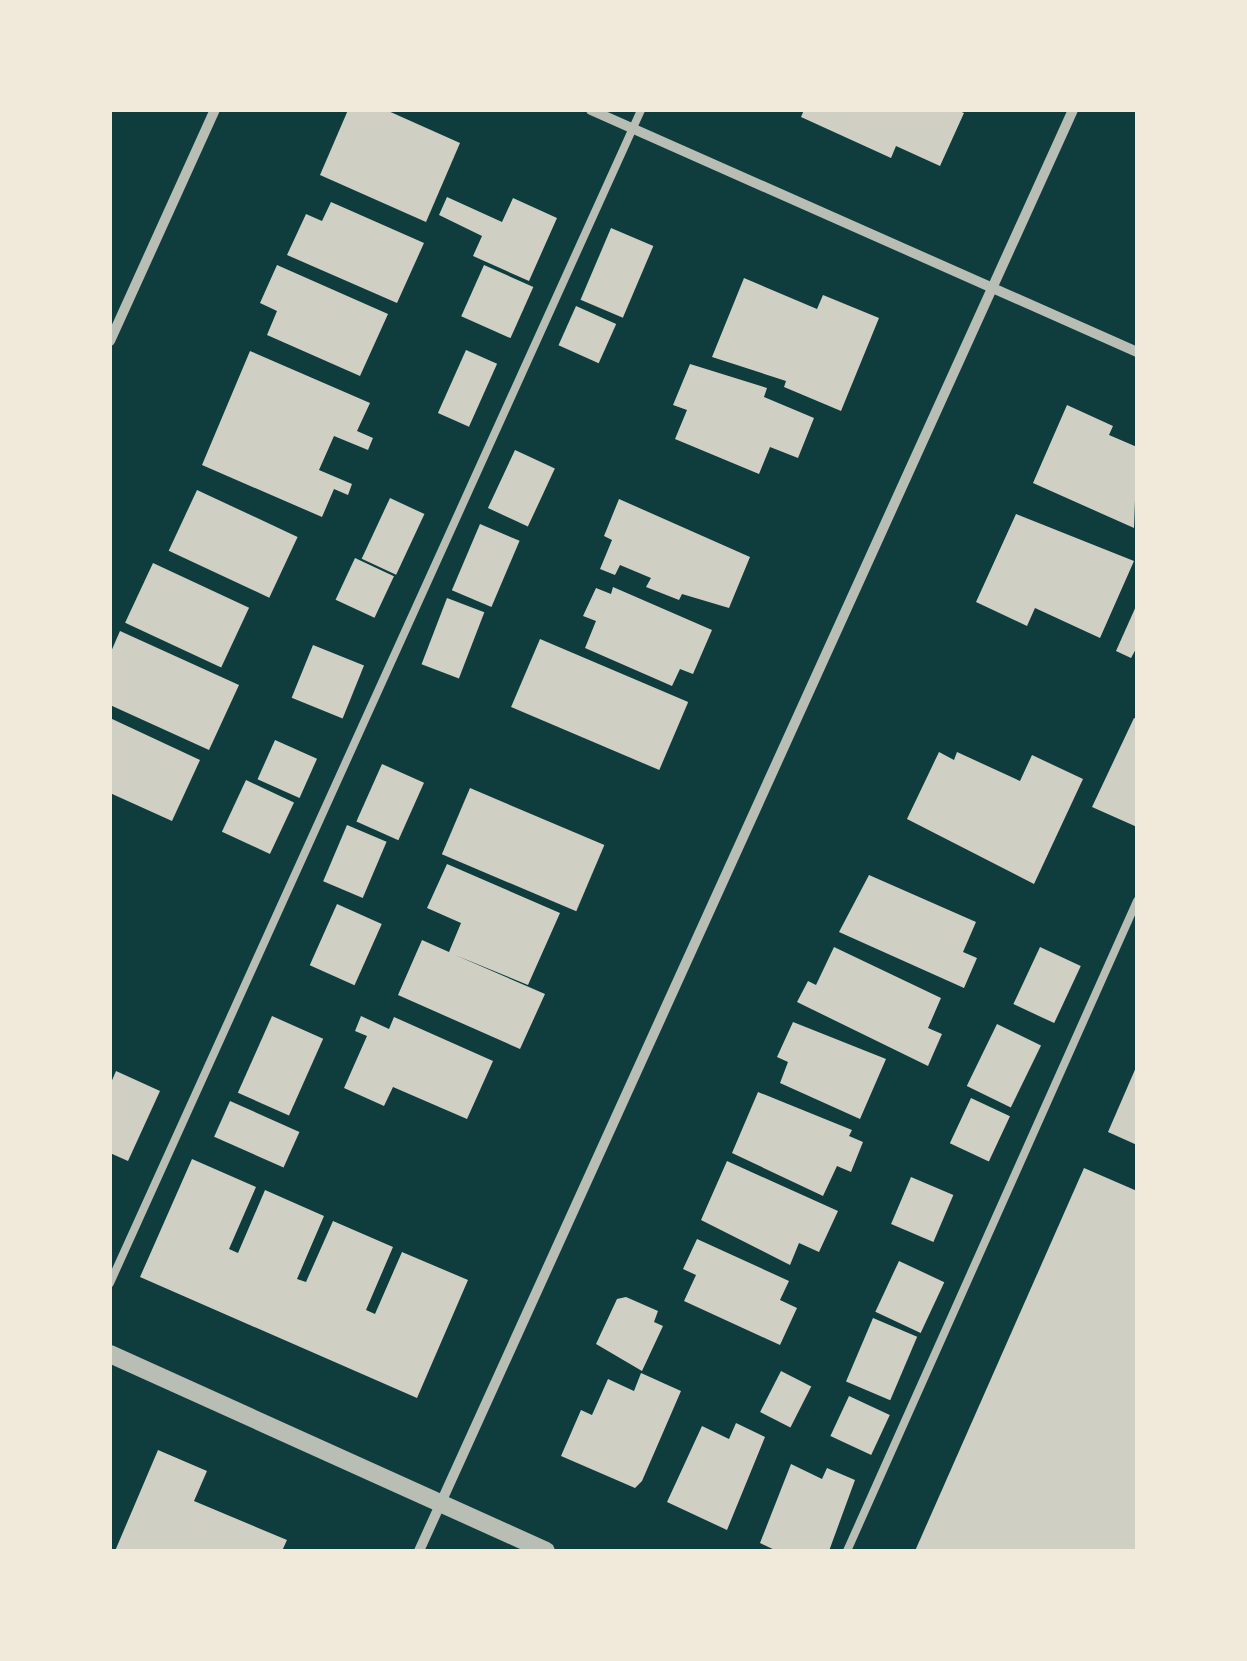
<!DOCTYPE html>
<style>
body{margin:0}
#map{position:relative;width:1247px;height:1661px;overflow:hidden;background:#0f3d3e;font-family:Raleway,sans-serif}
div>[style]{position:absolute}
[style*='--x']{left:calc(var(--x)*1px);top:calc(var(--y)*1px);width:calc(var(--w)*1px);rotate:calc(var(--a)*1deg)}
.building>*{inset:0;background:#cfcfc3;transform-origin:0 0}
.service>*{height:8px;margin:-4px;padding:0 4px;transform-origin:4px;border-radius:4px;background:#b8beb3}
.minor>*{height:10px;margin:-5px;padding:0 5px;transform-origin:5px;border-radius:5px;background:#b8beb3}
.tertiary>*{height:18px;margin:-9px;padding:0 9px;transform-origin:9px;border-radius:9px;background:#b8beb3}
span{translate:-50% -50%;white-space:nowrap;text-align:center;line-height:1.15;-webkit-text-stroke:10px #f1e9da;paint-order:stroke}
.frame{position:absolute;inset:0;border:112px solid #f1e9da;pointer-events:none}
</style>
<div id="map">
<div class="building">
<div style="clip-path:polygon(348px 110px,386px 110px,460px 143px,426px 222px,320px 175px)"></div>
<div style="clip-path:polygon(804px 110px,957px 110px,964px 113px,940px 166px,896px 146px,891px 158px,801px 117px)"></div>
<div style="clip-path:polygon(447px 197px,502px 222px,513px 198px,557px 218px,529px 281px,473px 256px,482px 236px,439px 215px)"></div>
<div style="clip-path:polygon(331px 202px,424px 243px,397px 303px,287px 255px,306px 214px,322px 221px)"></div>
<div style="left:611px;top:228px;width:46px;height:78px;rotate:23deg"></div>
<div style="clip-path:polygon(277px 265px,388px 314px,360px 376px,267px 335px,277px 311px,260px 303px)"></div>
<div style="left:484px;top:265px;width:54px;height:56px;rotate:24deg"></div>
<div style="clip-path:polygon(744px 278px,817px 309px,823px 295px,879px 318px,841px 411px,784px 387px,786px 381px,712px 357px)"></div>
<div style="left:576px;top:306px;width:44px;height:43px;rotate:24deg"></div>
<div style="left:466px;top:350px;width:34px;height:69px;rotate:24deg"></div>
<div style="clip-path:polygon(250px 351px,370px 403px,357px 431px,373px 438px,368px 450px,334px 436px,319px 470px,352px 484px,348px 495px,334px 489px,322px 517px,202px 465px)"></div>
<div style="clip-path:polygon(690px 364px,767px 388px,764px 397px,814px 418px,798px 458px,770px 447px,759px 474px,675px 439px,687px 410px,673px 405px)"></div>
<div style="clip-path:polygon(1067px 405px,1113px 426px,1109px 435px,1137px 447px,1134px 528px,1033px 483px)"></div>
<div style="left:515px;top:450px;width:44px;height:64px;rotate:25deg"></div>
<div style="left:197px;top:490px;width:111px;height:67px;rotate:25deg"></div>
<div style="left:390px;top:498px;width:38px;height:67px;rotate:25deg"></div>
<div style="clip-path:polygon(619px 499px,750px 557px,729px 608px,682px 594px,679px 600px,646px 587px,651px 578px,620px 565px,615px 575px,600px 569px,612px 540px,604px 536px)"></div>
<div style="clip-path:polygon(1016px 514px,1134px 561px,1100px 638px,1035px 608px,1027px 626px,976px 602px)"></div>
<div style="left:480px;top:524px;width:43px;height:72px;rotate:23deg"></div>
<div style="left:355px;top:558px;width:43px;height:46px;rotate:25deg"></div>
<div style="left:153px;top:563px;width:106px;height:66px;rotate:25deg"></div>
<div style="clip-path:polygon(613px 587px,712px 630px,693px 674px,680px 669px,672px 686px,585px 648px,596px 621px,583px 616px,596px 588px,611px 594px)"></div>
<div style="left:447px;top:598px;width:40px;height:71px;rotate:21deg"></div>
<div style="clip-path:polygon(1137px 604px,1137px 647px,1131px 658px,1116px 651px)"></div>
<div style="clip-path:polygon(120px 631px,239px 685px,209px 750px,110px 705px,110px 654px)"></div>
<div style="left:540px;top:639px;width:161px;height:74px;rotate:23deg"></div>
<div style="left:313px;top:645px;width:55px;height:57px;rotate:22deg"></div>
<div style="clip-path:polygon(110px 718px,200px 760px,172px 821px,110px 793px)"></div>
<div style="clip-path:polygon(1134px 718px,1137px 719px,1137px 827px,1092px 807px)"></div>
<div style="left:275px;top:740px;width:46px;height:43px;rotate:24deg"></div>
<div style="clip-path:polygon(939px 752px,954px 760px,957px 752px,1020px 781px,1032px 755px,1083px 779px,1034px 884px,907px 819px)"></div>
<div style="left:382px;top:764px;width:46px;height:63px;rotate:24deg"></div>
<div style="left:246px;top:780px;width:53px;height:57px;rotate:25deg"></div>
<div style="left:470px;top:788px;width:146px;height:72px;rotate:23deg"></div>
<div style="left:347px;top:825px;width:43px;height:61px;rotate:23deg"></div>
<div style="clip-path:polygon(447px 864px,560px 913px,528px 985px,455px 955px,545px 994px,520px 1049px,398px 995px,422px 940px,449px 952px,461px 923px,427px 908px)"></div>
<div style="clip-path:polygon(869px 875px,976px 922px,963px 952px,977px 958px,964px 988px,839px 932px)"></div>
<div style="left:337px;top:904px;width:49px;height:67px;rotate:24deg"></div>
<div style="clip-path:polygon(834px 947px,941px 998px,928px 1028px,942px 1034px,928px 1066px,797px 1002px,808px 981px,816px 985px)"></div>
<div style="left:1040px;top:947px;width:45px;height:63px;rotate:25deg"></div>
<div style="left:272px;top:1016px;width:56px;height:84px;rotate:24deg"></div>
<div style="clip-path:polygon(361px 1016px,389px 1029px,394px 1017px,493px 1061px,467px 1119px,393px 1087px,384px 1106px,344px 1088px,367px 1036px,355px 1031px)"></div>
<div style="clip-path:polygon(793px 1022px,886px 1059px,860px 1119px,780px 1083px,788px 1062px,777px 1057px)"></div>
<div style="left:997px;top:1024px;width:49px;height:69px;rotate:26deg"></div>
<div style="clip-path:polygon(1137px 1065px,1137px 1145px,1108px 1132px)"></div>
<div style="clip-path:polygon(116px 1071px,160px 1091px,128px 1161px,110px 1153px,110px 1085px)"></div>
<div style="clip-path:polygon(758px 1092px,852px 1130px,849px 1136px,863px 1142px,851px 1172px,837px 1166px,823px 1196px,732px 1153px)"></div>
<div style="left:971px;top:1098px;width:43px;height:50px;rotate:25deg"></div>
<div style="left:230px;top:1101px;width:76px;height:39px;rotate:24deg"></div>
<div style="clip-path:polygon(192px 1159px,256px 1187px,229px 1249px,238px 1253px,265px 1190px,324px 1216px,297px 1279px,306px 1282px,333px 1221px,393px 1247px,366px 1310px,375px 1314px,402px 1252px,468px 1280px,417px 1398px,140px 1277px)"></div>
<div style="clip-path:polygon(727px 1161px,838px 1211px,819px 1252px,799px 1243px,790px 1265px,701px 1220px)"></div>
<div style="clip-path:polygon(1084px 1168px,1137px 1191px,1137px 1551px,915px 1551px)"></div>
<div style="left:911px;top:1177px;width:46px;height:51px;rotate:23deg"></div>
<div style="clip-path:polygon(697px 1239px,789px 1281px,780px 1300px,797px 1308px,780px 1345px,684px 1301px,696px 1275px,683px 1269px)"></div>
<div style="left:899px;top:1261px;width:50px;height:56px;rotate:25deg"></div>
<div style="clip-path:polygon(626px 1297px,658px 1311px,654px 1322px,663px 1326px,642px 1371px,596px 1344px,617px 1299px)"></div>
<div style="left:873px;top:1318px;width:48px;height:69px;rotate:23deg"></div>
<div style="left:781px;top:1371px;width:34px;height:46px;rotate:27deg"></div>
<div style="clip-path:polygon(641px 1373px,681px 1391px,642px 1481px,635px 1488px,561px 1456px,581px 1410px,592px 1415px,608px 1379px,634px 1391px)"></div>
<div style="left:849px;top:1396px;width:45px;height:44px;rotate:25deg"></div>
<div style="clip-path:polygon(736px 1423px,765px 1437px,727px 1530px,667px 1502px,702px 1426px,729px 1439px)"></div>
<div style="clip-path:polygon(158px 1450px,207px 1471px,194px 1501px,287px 1540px,282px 1551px,115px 1551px)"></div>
<div style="clip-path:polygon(791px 1464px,822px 1479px,827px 1468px,855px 1480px,829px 1551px,777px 1551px,760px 1543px)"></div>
</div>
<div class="service">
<div style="--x:110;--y:1283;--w:1288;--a:-65.64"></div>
<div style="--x:847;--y:1551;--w:712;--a:-65.96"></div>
</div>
<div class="minor">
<div style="--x:591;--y:110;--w:597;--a:23.9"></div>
<div style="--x:110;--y:341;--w:254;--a:-65.6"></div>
<div style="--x:419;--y:1551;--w:1582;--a:-65.59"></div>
</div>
<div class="tertiary">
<div style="--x:110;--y:1354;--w:478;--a:24.3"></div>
</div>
<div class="frame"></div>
</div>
